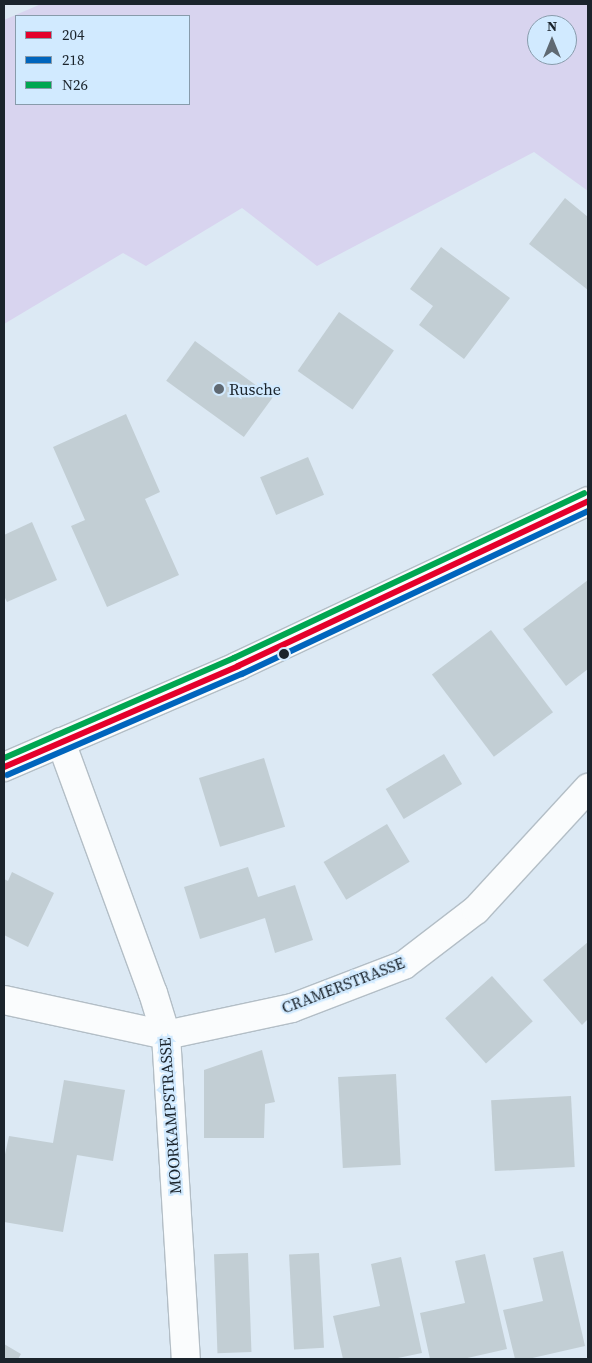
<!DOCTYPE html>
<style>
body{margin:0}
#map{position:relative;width:592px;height:1363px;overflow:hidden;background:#dce9f4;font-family:"Source Serif 4",serif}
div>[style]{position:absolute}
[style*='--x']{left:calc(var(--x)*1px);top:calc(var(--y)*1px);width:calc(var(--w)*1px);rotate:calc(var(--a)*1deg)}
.green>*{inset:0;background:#d8d4ef}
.building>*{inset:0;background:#c2ced4;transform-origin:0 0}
.roads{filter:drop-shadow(1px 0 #b3bec6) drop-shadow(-1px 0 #b3bec6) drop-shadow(0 1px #b3bec6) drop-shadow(0 -1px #b3bec6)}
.minor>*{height:28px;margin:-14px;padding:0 14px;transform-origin:14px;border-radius:14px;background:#fafcfd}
.secondary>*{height:28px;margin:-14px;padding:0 14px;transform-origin:14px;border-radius:14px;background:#fafcfd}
.bus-1>*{height:6px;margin:-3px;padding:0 3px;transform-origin:3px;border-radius:3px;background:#e4002b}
.bus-2>*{height:6px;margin:-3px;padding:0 3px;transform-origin:3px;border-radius:3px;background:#0065bd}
.bus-3>*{height:6px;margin:-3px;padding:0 3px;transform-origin:3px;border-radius:3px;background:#00a651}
.dots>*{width:14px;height:14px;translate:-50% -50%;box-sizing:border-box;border:2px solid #d1eaff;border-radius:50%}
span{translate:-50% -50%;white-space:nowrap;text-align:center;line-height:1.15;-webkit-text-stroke:4.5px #d1eaff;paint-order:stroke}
.poi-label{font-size:16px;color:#1b242c}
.left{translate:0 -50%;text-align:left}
.street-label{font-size:16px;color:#1b242c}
.frame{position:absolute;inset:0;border:5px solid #1b242c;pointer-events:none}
.legend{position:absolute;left:15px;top:15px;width:175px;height:90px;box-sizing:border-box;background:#d1eaff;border:1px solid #889bab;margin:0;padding:6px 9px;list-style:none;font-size:15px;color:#1b242c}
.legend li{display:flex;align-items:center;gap:10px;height:25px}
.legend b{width:25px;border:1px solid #889bab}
.north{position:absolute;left:527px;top:15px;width:50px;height:50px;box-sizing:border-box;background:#d1eaff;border:1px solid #889bab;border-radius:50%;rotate:0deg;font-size:14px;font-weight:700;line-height:20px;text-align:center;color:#1b242c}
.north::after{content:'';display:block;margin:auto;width:18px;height:22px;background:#5f6972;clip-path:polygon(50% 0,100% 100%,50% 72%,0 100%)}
</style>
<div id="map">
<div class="green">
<div style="clip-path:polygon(evenodd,41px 4px,588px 4px,588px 191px,534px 152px,317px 266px,242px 208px,146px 266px,123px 253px,4px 324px,4px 20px,41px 4px,16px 16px,189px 16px,189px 104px,16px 104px,16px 16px,41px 4px,537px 25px,567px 25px,567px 55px,537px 55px,537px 25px)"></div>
</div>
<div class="building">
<div style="clip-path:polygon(565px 198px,588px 217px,588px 290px,529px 244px)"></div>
<div style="clip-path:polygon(441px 247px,510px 298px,464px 359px,419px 325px,433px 306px,410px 289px)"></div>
<div style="left:339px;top:312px;width:67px;height:72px;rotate:35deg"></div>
<div style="left:195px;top:341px;width:96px;height:49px;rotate:36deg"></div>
<div style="clip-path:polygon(126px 414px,160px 492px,145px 499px,179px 575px,107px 607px,71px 526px,85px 520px,53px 447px)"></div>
<div style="left:308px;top:457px;width:41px;height:52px;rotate:67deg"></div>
<div style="clip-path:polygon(32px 522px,57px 580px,7px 602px,4px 596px,4px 535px)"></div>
<div style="clip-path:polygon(588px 580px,588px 669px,566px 686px,523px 629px)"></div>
<div style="left:491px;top:630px;width:103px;height:74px;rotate:53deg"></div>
<div style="left:444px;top:754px;width:35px;height:68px;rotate:59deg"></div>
<div style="left:264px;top:758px;width:72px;height:68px;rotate:73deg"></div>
<div style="left:387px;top:824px;width:44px;height:74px;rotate:59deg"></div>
<div style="clip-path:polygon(248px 867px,258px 897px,295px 885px,313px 940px,275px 953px,265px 918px,200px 939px,184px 887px)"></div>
<div style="clip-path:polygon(12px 872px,54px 893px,28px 947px,4px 935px,4px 879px,8px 881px)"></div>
<div style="clip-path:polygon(588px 942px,588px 1019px,582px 1025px,543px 980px)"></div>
<div style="left:492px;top:976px;width:61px;height:63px;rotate:48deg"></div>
<div style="clip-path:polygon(262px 1050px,275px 1102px,265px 1104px,264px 1138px,204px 1138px,204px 1070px)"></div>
<div style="left:396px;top:1074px;width:91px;height:58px;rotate:87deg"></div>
<div style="clip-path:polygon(64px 1080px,125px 1090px,113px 1161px,77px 1155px,63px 1232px,4px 1222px,4px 1159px,9px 1136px,53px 1143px)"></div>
<div style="left:571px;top:1096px;width:71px;height:80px;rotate:87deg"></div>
<div style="clip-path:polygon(563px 1251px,585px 1346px,528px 1359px,515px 1359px,503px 1310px,543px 1301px,533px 1258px)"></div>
<div style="left:248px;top:1253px;width:99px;height:34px;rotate:88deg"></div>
<div style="left:319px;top:1253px;width:95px;height:30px;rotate:87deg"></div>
<div style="clip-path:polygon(485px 1254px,507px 1349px,463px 1359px,430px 1359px,420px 1313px,465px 1303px,455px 1261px)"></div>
<div style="clip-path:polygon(401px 1257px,422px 1353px,393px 1359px,343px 1359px,333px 1316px,380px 1306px,371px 1264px)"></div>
<div style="clip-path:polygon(4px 1344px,21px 1354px,18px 1359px,4px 1359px)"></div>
</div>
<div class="roads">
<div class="minor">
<div style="--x:61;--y:742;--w:267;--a:69.9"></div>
<div style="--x:153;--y:993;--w:44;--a:72.8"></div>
<div style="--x:166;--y:1035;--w:325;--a:86.5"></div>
<div style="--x:4;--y:1000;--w:166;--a:12.2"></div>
<div style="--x:166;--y:1035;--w:129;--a:-12.1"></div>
<div style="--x:292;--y:1008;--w:120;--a:-21"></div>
<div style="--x:404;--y:965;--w:91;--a:-37.4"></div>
<div style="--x:476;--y:910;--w:166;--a:-47.4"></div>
</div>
<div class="secondary">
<div style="--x:4;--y:767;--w:255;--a:-23.3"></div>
<div style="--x:238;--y:666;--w:387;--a:-25.2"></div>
</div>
</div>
<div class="bus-1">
<div style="--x:4;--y:767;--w:255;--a:-23.3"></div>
<div style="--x:238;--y:666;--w:387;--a:-25.2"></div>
</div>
<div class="bus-2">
<div style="--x:7;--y:775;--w:256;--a:-23.3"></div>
<div style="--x:242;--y:674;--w:382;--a:-25.2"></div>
</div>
<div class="bus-3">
<div style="--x:4;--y:758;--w:251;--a:-23.5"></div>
<div style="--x:234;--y:658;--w:387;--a:-25.2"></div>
</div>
<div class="dots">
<div style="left:219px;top:389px;background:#5f6972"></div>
<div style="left:284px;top:654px;background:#1b242c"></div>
</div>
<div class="poi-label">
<span class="left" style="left:229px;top:389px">Rusche</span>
</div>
<div class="street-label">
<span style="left:343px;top:985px;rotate:-21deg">CRAMERSTRASSE</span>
<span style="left:170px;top:1116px;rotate:-94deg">MOORKAMPSTRASSE</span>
</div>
<div class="frame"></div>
<ul class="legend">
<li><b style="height:6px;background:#e4002b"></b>204</li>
<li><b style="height:6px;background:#0065bd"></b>218</li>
<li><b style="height:6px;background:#00a651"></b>N26</li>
</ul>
<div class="north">N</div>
</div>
